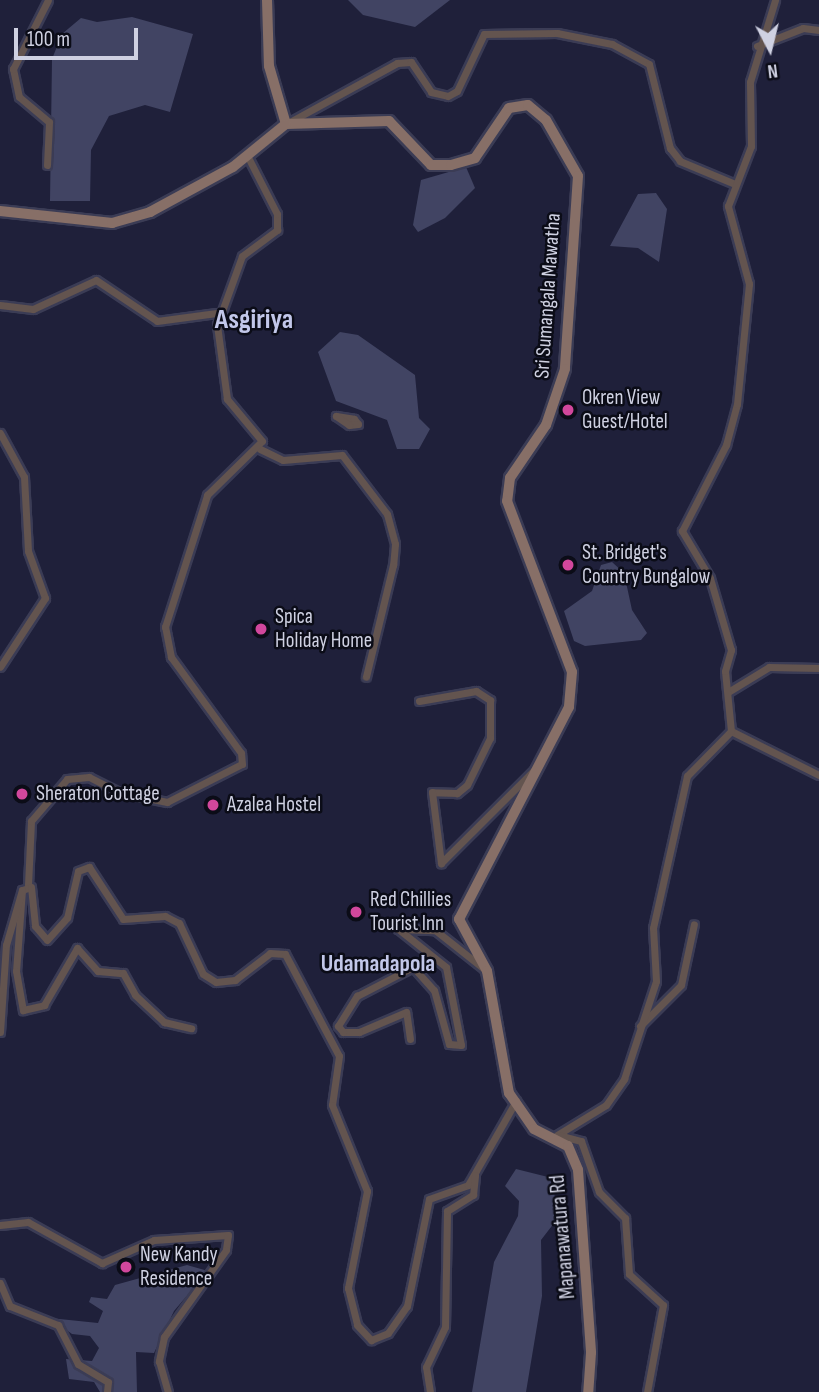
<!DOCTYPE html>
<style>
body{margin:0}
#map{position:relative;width:819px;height:1392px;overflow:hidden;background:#1f203a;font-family:"Sofia Sans Condensed",sans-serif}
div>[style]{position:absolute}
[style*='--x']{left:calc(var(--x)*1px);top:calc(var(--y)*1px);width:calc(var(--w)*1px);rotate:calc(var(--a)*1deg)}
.green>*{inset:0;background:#414463}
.roads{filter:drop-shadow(2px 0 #3b3c55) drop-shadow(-2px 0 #3b3c55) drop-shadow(0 2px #3b3c55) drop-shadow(0 -2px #3b3c55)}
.street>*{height:7px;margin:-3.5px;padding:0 3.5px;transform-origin:3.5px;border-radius:3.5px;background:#63544f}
.secondary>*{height:10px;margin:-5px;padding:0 5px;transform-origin:5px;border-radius:5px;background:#876f67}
.dots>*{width:19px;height:19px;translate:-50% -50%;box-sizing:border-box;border:4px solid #0b0c17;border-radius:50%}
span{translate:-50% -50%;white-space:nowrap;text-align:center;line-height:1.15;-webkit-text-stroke:5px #0b0c17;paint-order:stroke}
.street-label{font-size:21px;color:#cfd1e2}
.poi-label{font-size:21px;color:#cfd1e2}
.left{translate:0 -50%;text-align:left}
.quarter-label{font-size:24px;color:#c2c7e9;font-weight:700}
.district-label{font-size:28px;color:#c2c7e9;font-weight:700}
.north{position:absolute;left:735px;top:14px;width:70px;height:70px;-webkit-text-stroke:5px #0b0c17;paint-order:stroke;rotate:173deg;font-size:19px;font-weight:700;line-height:28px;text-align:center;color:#cfd1e2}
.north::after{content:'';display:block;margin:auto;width:24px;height:32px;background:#cfd1e2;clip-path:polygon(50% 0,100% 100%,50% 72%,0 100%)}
.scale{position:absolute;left:14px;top:28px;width:124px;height:32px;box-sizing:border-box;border:4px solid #cfd1e2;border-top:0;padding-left:9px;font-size:21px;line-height:24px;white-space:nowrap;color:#cfd1e2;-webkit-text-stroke:5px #0b0c17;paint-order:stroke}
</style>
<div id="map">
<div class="green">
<div style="clip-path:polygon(348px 0,450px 0,415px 27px,363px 15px)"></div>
<div style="clip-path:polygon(132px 17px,193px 34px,170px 112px,145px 105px,109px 116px,91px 150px,90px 201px,50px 201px,52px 59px,62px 34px,81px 18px,97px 22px)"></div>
<div style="clip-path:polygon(466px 167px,475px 188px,445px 218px,418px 232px,413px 225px,421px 180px)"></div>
<div style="clip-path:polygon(656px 193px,667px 209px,659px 262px,638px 248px,610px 246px,638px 194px)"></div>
<div style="clip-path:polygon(340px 332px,358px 335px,415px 375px,419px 418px,430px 429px,419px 449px,397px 449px,387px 420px,336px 401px,318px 352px)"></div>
<div style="clip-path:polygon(612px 562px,624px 573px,632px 610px,647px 633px,641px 640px,585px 646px,574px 641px,564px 611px,592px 591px,601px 565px)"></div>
<div style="clip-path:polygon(516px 1169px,552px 1178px,558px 1218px,541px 1240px,542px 1296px,526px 1392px,472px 1392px,494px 1262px,518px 1216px,519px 1201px,505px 1186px)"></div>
<div style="clip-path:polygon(187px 1265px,208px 1271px,174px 1311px,154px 1353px,136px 1352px,137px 1392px,100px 1392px,94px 1382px,69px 1379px,66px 1359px,92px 1361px,99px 1348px,90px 1336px,72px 1334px,50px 1318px,98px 1323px,103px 1311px,89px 1302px,91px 1297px,107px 1299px,115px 1285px)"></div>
</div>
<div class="roads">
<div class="street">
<div style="--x:757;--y:46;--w:49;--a:-21.4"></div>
<div style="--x:803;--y:28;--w:16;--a:7"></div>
<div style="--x:286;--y:124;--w:127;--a:-28.8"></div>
<div style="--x:397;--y:63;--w:14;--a:-4"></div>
<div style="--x:411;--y:62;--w:36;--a:56"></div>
<div style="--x:431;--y:92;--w:17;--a:13"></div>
<div style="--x:448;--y:96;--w:10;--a:-29"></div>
<div style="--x:457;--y:91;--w:63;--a:-64.7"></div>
<div style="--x:484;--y:34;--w:73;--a:-0.8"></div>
<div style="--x:557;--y:33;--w:56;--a:11.3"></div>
<div style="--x:612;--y:44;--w:42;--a:28.4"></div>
<div style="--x:649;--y:64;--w:87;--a:76"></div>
<div style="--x:670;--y:148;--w:16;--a:52"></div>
<div style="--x:680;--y:161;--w:60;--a:22.7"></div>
<div style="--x:47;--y:165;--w:43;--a:-87.3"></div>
<div style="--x:49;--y:122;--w:39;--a:-140"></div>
<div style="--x:19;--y:97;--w:29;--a:-102"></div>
<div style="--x:13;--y:69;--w:77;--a:-63.1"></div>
<div style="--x:0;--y:305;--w:33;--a:7"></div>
<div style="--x:33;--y:309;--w:69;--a:-24.7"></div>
<div style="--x:96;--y:280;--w:73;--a:33.9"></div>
<div style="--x:157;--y:321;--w:60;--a:-7.7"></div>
<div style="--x:336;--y:416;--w:18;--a:9"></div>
<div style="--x:354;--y:419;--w:6;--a:51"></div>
<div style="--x:358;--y:424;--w:9;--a:174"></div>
<div style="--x:349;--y:425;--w:16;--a:-145"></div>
<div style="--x:0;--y:433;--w:50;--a:61.4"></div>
<div style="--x:24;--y:477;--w:74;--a:86.9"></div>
<div style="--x:28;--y:551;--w:50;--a:70.1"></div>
<div style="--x:45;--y:598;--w:82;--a:123.1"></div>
<div style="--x:260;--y:449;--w:25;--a:26"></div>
<div style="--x:283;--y:460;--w:59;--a:-4.8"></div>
<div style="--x:342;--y:455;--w:74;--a:52.7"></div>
<div style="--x:387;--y:514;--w:31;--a:75"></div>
<div style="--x:395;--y:544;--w:21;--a:95"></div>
<div style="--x:393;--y:565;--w:115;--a:103.6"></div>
<div style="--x:728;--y:692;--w:48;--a:-31.4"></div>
<div style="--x:769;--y:667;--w:50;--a:1.1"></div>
<div style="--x:419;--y:701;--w:58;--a:-10"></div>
<div style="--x:476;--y:691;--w:17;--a:33"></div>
<div style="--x:490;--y:700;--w:38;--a:90"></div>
<div style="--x:490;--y:738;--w:52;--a:116.1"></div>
<div style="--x:467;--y:785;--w:13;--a:141"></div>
<div style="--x:457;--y:793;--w:25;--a:-178"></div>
<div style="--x:432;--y:792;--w:72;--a:82.8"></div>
<div style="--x:441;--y:863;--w:132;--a:-45"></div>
<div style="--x:731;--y:731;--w:98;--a:26.6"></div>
<div style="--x:28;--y:885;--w:64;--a:-87.3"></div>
<div style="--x:31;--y:821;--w:55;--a:-49.4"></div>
<div style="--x:67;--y:779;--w:22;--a:-5"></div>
<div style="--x:89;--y:777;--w:33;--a:27"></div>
<div style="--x:118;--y:792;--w:50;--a:11.5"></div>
<div style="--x:167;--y:802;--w:84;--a:-26.9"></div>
<div style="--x:242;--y:764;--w:11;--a:-95"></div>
<div style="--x:241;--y:753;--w:119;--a:-126.1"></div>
<div style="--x:171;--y:657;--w:31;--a:-101"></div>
<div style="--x:165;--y:627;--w:139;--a:-72.3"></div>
<div style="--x:207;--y:495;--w:77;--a:-44.5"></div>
<div style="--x:262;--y:441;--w:55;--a:-129.8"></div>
<div style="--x:227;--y:399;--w:75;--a:-97.7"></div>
<div style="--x:217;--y:325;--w:73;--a:-70.1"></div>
<div style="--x:242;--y:256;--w:44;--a:-36.6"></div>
<div style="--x:277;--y:230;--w:16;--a:-90"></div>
<div style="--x:277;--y:214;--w:64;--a:-117"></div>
<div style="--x:22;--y:890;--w:9;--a:-18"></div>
<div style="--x:31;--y:887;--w:39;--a:84"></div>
<div style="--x:35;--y:926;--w:18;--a:49"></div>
<div style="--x:47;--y:940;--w:30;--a:-48"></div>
<div style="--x:67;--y:918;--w:48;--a:-76.8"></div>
<div style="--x:78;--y:871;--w:12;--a:-20"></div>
<div style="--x:89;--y:867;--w:62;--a:56.8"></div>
<div style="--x:123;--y:919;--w:42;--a:-4.1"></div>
<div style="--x:165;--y:916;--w:16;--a:27"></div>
<div style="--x:179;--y:923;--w:56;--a:64.8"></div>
<div style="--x:203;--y:974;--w:15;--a:32"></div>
<div style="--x:216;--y:982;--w:19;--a:-6"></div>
<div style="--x:235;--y:980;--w:44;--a:-37.6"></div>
<div style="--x:270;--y:953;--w:15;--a:4"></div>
<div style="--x:285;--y:954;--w:115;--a:62.1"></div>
<div style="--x:339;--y:1056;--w:49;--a:98.1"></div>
<div style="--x:332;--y:1105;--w:93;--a:67.9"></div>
<div style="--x:367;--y:1191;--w:99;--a:101.1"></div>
<div style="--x:348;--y:1288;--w:38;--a:76"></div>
<div style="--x:357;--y:1325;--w:21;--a:47"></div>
<div style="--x:371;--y:1340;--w:18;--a:-22"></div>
<div style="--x:388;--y:1333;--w:33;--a:-55"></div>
<div style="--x:407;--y:1306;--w:109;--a:-78.4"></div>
<div style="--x:429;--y:1199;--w:41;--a:-19.7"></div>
<div style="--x:468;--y:1185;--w:97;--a:-60.3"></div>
<div style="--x:22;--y:890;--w:81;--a:94.2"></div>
<div style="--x:16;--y:971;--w:40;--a:80"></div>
<div style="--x:23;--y:1010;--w:22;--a:-13"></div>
<div style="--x:44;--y:1005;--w:66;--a:-59.9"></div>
<div style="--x:77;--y:948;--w:31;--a:48"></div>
<div style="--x:98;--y:971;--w:25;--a:5"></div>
<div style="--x:123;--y:973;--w:25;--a:61"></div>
<div style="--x:135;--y:995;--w:40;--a:43"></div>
<div style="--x:164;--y:1022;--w:28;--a:13"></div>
<div style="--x:640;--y:1026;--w:58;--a:-45"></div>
<div style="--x:681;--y:985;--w:62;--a:-78"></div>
<div style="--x:0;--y:1032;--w:87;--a:-86.1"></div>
<div style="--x:6;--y:945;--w:57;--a:-73.8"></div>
<div style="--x:410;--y:1039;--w:27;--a:-98"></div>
<div style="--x:406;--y:1012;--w:51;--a:156.9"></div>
<div style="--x:359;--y:1032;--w:16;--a:180"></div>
<div style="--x:343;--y:1032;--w:8;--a:-130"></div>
<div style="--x:338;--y:1026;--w:36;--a:-58"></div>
<div style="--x:357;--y:996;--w:63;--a:-27.4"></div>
<div style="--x:413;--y:967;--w:31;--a:48"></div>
<div style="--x:434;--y:990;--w:56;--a:74.5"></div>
<div style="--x:449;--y:1044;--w:12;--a:5"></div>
<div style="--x:461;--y:1045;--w:79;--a:-100.9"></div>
<div style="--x:446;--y:967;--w:61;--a:-141.6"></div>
<div style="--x:398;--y:929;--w:37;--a:2"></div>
<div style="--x:435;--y:930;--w:66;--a:38.3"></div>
<div style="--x:557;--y:1135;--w:57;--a:-31.5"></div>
<div style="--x:606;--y:1105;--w:32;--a:-55"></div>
<div style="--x:624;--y:1079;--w:103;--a:-71.9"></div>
<div style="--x:656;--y:981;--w:53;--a:-93.2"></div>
<div style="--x:653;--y:928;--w:156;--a:-77.4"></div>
<div style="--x:687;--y:776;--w:63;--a:-45.6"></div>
<div style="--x:731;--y:731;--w:60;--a:-95.7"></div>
<div style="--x:725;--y:671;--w:22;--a:-74"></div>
<div style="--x:731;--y:650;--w:75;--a:-106.3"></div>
<div style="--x:710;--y:578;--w:55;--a:-120.8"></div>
<div style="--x:682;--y:531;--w:97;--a:-62.9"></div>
<div style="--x:726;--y:445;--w:42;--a:-75"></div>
<div style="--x:737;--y:404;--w:121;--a:-84.3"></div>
<div style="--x:749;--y:284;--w:81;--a:-105.1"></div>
<div style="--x:728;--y:206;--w:64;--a:-69"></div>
<div style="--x:751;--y:146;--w:64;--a:-90.9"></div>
<div style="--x:750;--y:82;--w:86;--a:-73"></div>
<div style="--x:558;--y:1135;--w:24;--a:15"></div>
<div style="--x:581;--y:1141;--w:54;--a:70.6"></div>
<div style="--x:599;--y:1192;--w:37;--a:45"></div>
<div style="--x:625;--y:1218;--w:56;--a:85.9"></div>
<div style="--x:629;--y:1274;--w:46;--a:42.4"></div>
<div style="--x:663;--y:1305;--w:88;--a:100.4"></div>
<div style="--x:0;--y:1225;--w:28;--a:-6"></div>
<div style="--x:28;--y:1222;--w:85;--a:29"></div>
<div style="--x:102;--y:1263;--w:57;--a:-23.9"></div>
<div style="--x:154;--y:1240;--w:74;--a:-3.9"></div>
<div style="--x:228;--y:1235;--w:15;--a:98"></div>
<div style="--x:226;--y:1250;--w:107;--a:125.5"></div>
<div style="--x:164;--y:1337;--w:25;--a:102"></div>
<div style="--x:159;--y:1361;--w:32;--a:74"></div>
<div style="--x:0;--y:1283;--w:25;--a:67"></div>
<div style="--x:10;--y:1306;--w:52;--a:21.6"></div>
<div style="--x:58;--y:1325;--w:44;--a:62.9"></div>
<div style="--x:78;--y:1364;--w:35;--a:31"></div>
<div style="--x:108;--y:1382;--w:10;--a:96"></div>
<div style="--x:430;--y:1392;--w:25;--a:-99"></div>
<div style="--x:426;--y:1367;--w:44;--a:-64.6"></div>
<div style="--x:445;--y:1327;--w:116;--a:-89"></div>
<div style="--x:447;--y:1211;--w:31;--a:-32"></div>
<div style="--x:473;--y:1195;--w:20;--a:-84"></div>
</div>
<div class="secondary">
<div style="--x:267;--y:0;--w:66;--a:88.3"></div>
<div style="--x:269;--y:66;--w:60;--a:73.7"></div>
<div style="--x:286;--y:124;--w:103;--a:-1.7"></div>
<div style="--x:389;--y:121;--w:61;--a:46.3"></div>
<div style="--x:431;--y:165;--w:20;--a:0"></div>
<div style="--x:451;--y:165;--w:25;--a:-16"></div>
<div style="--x:475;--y:158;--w:60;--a:-55.8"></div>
<div style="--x:509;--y:108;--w:19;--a:-9"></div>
<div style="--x:528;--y:105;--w:23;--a:40"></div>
<div style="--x:546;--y:120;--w:64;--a:60.3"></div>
<div style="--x:578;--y:176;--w:193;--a:93.9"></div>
<div style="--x:565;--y:369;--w:59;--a:108.7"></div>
<div style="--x:546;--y:425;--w:64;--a:124.2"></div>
<div style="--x:510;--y:478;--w:23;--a:97"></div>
<div style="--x:507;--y:501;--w:183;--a:69.2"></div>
<div style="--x:572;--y:672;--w:35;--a:95"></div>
<div style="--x:569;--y:707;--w:239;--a:117.4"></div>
<div style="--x:459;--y:919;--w:59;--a:61.7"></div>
<div style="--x:487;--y:971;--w:124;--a:79.8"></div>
<div style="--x:509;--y:1093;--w:44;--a:55.2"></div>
<div style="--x:534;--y:1129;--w:38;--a:27"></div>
<div style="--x:568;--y:1146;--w:26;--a:67"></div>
<div style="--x:578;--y:1170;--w:183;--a:85.9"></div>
<div style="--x:591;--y:1353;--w:39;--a:94"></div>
<div style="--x:0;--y:211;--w:113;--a:6.1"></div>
<div style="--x:112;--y:223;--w:40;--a:-16"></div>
<div style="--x:150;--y:212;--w:94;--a:-28.5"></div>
<div style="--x:233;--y:167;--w:68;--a:-39.1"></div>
</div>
</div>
<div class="dots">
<div style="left:568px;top:410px;background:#d1479c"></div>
<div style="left:568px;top:565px;background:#d1479c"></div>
<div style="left:261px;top:629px;background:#d1479c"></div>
<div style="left:22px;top:794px;background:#d1479c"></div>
<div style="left:213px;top:805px;background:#d1479c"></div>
<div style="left:356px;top:912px;background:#d1479c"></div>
<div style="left:126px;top:1267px;background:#d1479c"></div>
</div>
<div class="street-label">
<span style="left:548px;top:296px;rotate:-86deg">Sri Sumangala Mawatha</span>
<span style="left:563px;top:1237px;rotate:-95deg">Mapanawatura Rd</span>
</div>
<div class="poi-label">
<span class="left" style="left:582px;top:410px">Okren View<br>Guest/Hotel</span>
<span class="left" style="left:582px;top:565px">St. Bridget's<br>Country Bungalow</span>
<span class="left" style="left:275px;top:629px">Spica<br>Holiday Home</span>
<span class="left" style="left:36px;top:794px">Sheraton Cottage</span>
<span class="left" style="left:227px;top:805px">Azalea Hostel</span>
<span class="left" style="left:370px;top:912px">Red Chillies<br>Tourist Inn</span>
<span class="left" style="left:140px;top:1267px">New Kandy<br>Residence</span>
</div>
<div class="quarter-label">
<span style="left:378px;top:964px">Udamadapola</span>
</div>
<div class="district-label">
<span style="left:254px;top:320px">Asgiriya</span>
</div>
<div class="north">N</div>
<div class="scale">100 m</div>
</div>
